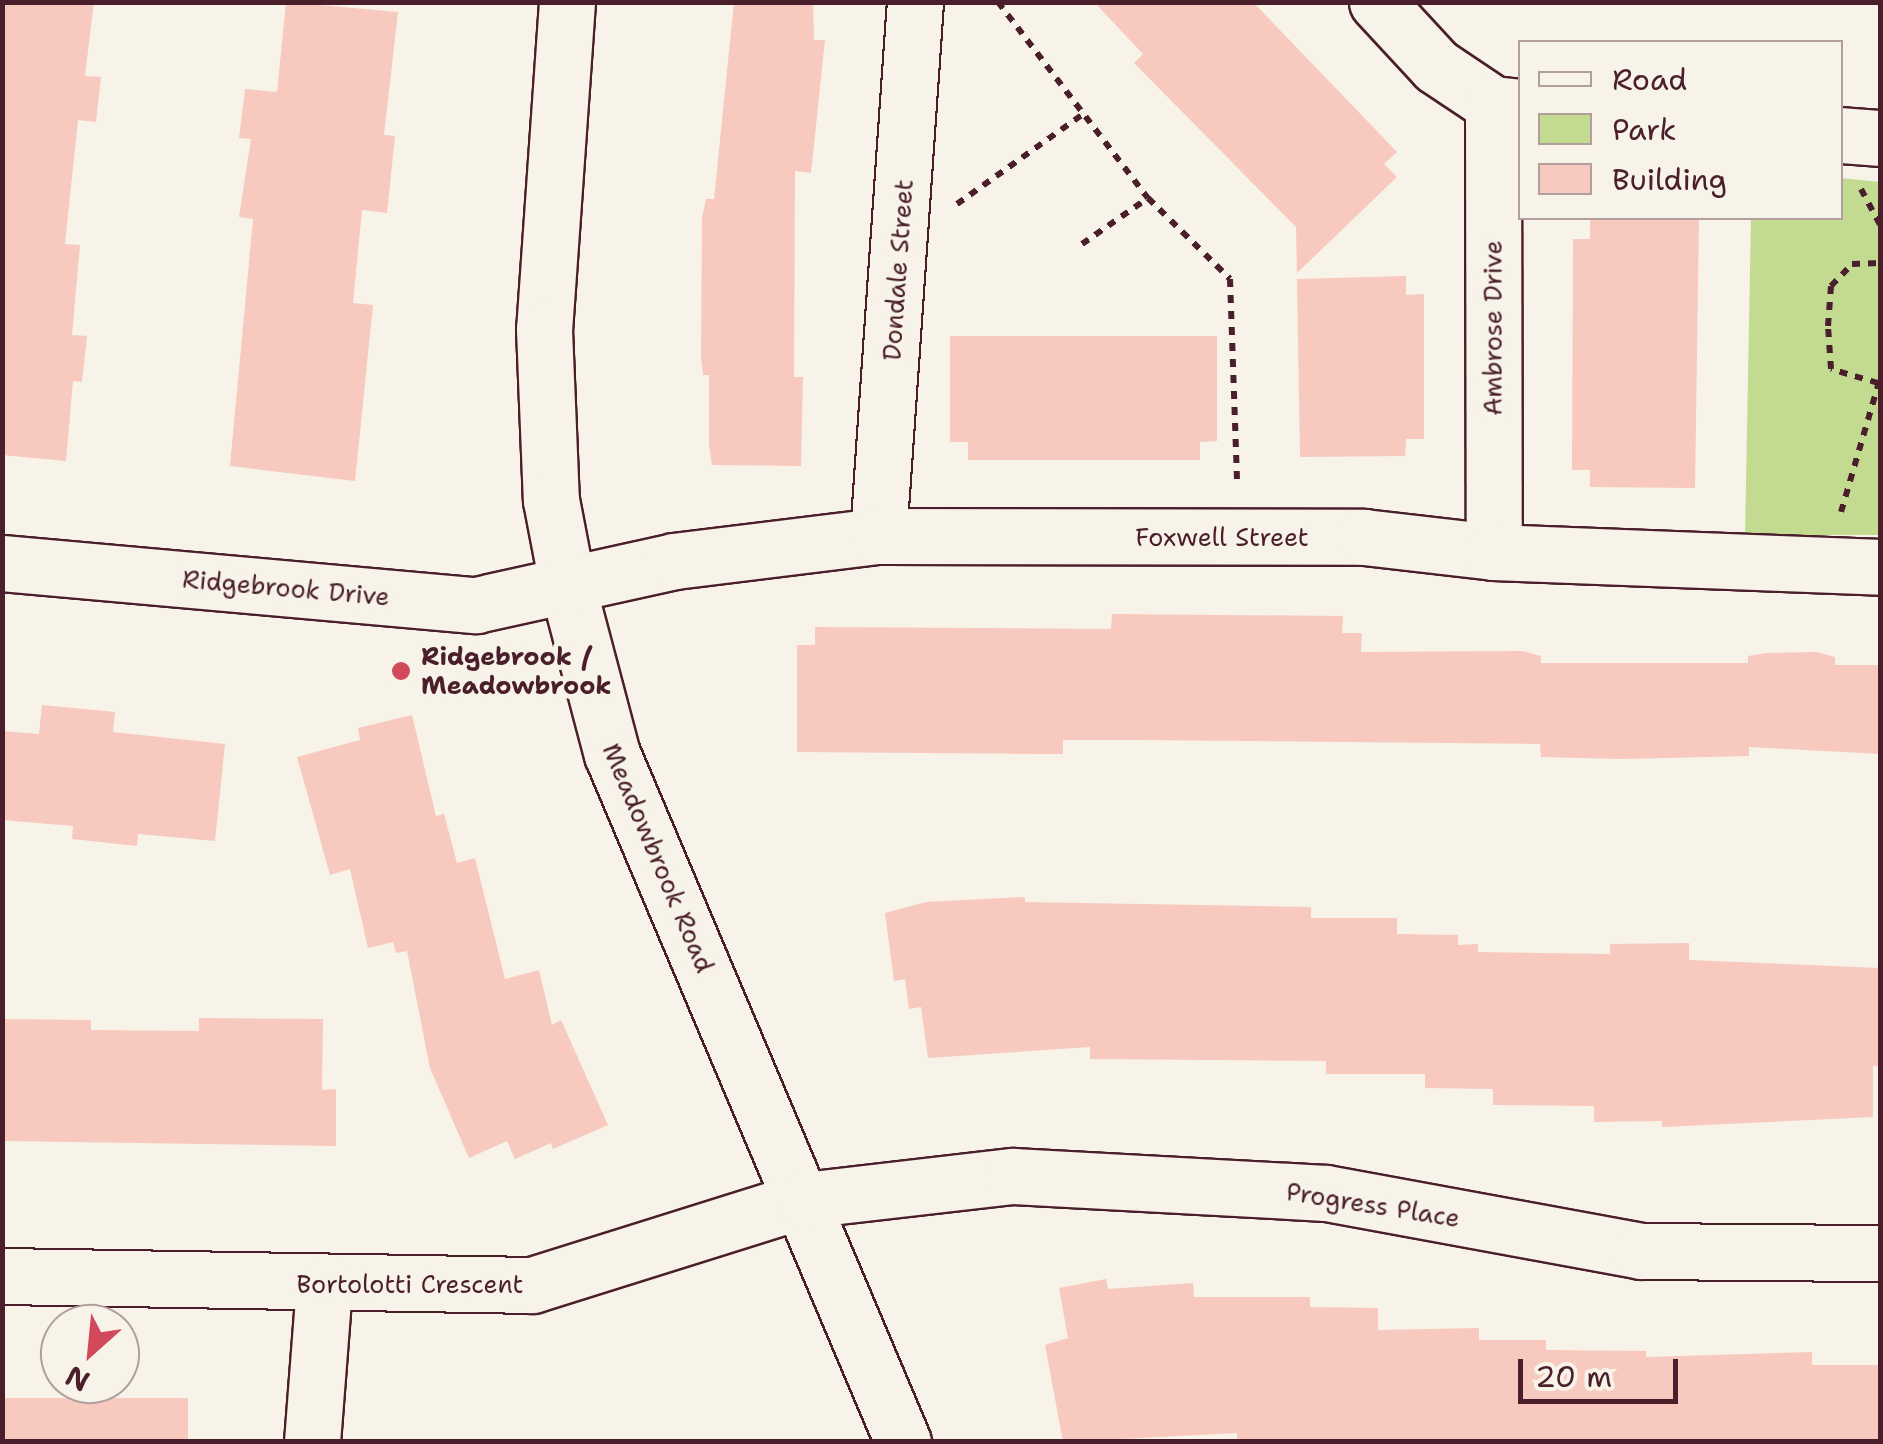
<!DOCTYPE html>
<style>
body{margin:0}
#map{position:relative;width:1883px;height:1444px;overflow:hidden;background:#f7f3e8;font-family:"Shantell Sans",sans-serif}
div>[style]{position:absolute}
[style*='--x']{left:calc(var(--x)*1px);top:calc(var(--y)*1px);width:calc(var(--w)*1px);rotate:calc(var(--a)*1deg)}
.green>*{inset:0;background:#c3db91}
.building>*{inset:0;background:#f8c9be;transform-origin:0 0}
.path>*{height:6px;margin-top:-3px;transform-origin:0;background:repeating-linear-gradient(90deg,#4a1f2b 0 8px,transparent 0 16px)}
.roads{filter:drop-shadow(2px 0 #4a1f2b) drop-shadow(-2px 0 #4a1f2b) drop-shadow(0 2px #4a1f2b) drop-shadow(0 -2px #4a1f2b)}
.minor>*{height:55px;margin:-27.5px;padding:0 27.5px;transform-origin:27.5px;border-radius:27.5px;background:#f7f3e8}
.dots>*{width:28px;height:28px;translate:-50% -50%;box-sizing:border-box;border:5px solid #f7f3e8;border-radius:50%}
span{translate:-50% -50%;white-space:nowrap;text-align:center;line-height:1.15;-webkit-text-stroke:10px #f7f3e8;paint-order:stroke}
.street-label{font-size:25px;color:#4a1f2b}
.poi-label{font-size:25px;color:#4a1f2b;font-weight:700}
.left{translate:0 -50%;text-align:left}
.frame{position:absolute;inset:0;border:5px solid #4a1f2b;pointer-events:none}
.legend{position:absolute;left:1518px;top:40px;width:325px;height:180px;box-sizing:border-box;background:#f7f3e8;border:2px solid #b29e9c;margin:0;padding:12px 18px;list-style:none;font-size:30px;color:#4a1f2b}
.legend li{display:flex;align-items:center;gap:20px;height:50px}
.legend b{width:50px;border:2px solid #b29e9c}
.north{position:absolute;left:40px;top:1304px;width:100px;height:100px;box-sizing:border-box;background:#f7f3e8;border:2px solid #b29e9c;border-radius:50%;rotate:207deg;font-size:28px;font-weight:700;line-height:40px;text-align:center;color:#4a1f2b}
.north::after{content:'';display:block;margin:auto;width:35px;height:45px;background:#d1495b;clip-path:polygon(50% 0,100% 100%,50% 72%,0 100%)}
.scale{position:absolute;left:1518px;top:1359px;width:160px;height:45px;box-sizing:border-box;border:5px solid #4a1f2b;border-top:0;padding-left:12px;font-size:30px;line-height:35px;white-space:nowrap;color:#4a1f2b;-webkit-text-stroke:8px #f7f3e8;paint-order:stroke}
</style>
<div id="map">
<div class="green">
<div style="clip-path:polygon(1841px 178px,1880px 182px,1880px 535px,1745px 535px,1751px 218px,1840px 218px)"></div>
</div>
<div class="building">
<div style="clip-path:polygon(2px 2px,94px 2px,85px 76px,101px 77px,96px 122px,78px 120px,65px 244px,80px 245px,72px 335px,87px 336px,82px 382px,73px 381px,66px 461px,2px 455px)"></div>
<div style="clip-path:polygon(286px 2px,398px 12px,384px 135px,395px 136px,387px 213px,362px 210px,353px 303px,373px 305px,355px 481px,230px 466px,253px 219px,239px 217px,251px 139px,239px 138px,245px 89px,277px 92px)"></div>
<div style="clip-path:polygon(734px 2px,813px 2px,814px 40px,825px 40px,811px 173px,795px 171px,794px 377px,803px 377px,801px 466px,712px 465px,709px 445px,709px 375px,703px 375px,701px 357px,702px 218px,706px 199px,714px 199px)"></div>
<div style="clip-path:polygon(1094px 2px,1253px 2px,1397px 152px,1384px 164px,1397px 177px,1297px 273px,1296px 227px,1134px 63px,1143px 54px)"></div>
<div style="clip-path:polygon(1590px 218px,1699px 218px,1695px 488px,1590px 487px,1590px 470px,1572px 470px,1573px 239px,1590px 239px)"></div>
<div style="clip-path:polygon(1406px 276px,1406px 295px,1424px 294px,1424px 439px,1406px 439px,1405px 456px,1300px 457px,1297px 279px)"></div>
<div style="clip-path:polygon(950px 336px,1217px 336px,1217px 441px,1200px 442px,1200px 460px,968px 460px,968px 442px,950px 442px)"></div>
<div style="clip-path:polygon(1112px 614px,1343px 616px,1342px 633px,1362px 633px,1361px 652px,1522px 651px,1541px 656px,1541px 663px,1748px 663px,1748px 656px,1767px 653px,1817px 652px,1835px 657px,1835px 665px,1880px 665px,1880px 754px,1749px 747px,1749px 756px,1623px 759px,1541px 757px,1540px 744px,1139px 740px,1063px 740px,1063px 754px,797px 752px,797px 645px,815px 645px,815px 627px,1111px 629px)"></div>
<div style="clip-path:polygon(42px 705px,115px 712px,113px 732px,225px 744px,215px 841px,138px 834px,137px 846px,72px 839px,73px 826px,2px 820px,2px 731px,39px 734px)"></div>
<div style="clip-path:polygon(412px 715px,436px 816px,444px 814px,457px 863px,475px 858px,505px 979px,539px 970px,552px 1025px,561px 1020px,608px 1125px,553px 1149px,551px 1143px,515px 1159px,507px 1141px,469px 1158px,430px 1068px,407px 951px,396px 953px,393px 942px,368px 948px,350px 869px,330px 875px,297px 757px,360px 740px,358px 728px)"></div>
<div style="clip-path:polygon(1025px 897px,1025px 902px,1311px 907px,1311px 918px,1397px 918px,1397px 934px,1458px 935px,1458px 945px,1478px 944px,1478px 952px,1610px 954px,1610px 944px,1689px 943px,1689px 960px,1880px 968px,1880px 1066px,1873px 1066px,1873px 1117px,1662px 1127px,1662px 1121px,1594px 1122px,1594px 1106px,1493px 1105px,1493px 1089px,1425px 1088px,1425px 1074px,1326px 1074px,1326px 1061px,1090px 1059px,1090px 1047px,928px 1058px,921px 1007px,909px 1009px,905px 979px,894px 981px,885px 913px,926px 902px)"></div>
<div style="clip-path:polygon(199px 1018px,323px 1019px,322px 1090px,336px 1089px,336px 1146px,2px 1141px,2px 1019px,91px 1020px,91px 1030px,199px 1031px)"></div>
<div style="clip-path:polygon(1106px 1279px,1108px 1289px,1193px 1283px,1194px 1297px,1310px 1297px,1310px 1307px,1378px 1308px,1378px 1330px,1479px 1328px,1479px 1340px,1546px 1340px,1546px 1350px,1646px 1351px,1646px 1357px,1812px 1352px,1812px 1365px,1880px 1365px,1880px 1442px,1265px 1442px,1237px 1441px,1237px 1433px,1063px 1442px,1045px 1345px,1068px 1338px,1059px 1288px)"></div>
<div style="left:188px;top:1398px;width:44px;height:186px;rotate:90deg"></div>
</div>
<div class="path">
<div style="--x:998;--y:2;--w:247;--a:52.6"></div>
<div style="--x:1861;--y:189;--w:40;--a:62"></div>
<div style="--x:957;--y:204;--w:153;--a:-35.5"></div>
<div style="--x:1082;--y:244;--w:80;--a:-34.9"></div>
<div style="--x:1148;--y:198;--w:115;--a:44.6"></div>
<div style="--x:1230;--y:279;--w:203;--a:88"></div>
<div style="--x:1878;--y:383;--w:49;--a:-163.4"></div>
<div style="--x:1831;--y:369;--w:43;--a:-94"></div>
<div style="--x:1828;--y:326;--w:40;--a:-85.7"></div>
<div style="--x:1831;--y:286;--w:30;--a:-46"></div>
<div style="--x:1852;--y:264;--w:28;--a:-2"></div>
<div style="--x:1841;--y:512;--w:139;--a:-73.7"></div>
</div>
<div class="roads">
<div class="minor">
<div style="--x:567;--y:2;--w:328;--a:94"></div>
<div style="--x:544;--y:329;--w:171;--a:87.7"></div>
<div style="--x:551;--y:500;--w:90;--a:79.1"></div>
<div style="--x:568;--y:588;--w:172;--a:75.2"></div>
<div style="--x:612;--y:754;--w:747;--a:67.07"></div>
<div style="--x:1377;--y:2;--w:87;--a:47.3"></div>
<div style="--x:1436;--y:66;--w:69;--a:33.7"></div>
<div style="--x:1493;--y:104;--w:27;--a:6"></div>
<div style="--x:1493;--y:104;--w:448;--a:89.9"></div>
<div style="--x:1840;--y:135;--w:40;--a:4.3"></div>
<div style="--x:878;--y:536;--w:535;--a:-86.04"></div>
<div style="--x:2;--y:563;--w:476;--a:5.1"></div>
<div style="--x:476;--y:605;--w:203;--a:-12.5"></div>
<div style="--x:674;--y:561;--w:206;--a:-7"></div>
<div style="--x:878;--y:536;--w:486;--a:0.1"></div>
<div style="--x:1364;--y:537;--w:131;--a:6.6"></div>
<div style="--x:1494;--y:552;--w:386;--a:2.2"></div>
<div style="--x:2;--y:1276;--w:530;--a:0.97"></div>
<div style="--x:532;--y:1285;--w:285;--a:-17.4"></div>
<div style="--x:804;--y:1200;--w:210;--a:-6.6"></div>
<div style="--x:1013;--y:1176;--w:313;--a:3.1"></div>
<div style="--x:1326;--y:1193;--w:320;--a:10.4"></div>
<div style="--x:1641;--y:1251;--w:239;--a:0.5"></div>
<div style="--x:312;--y:1442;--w:157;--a:-85.6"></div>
</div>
</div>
<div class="dots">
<div style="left:401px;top:671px;background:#d1495b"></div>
</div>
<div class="street-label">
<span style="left:898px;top:270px;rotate:-86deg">Dondale Street</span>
<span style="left:1493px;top:328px;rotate:-90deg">Ambrose Drive</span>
<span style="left:1222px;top:537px">Foxwell Street</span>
<span style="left:286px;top:588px;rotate:5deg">Ridgebrook Drive</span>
<span style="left:658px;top:858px;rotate:67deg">Meadowbrook Road</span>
<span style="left:1373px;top:1205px;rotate:9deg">Progress Place</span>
<span style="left:410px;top:1284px">Bortolotti Crescent</span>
</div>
<div class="poi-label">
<span class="left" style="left:421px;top:671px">Ridgebrook /<br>Meadowbrook</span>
</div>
<div class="frame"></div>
<ul class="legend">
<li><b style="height:12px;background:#f7f3e8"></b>Road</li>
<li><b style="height:28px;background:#c3db91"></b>Park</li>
<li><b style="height:28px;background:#f8c9be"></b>Building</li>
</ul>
<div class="north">N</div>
<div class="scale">20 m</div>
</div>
